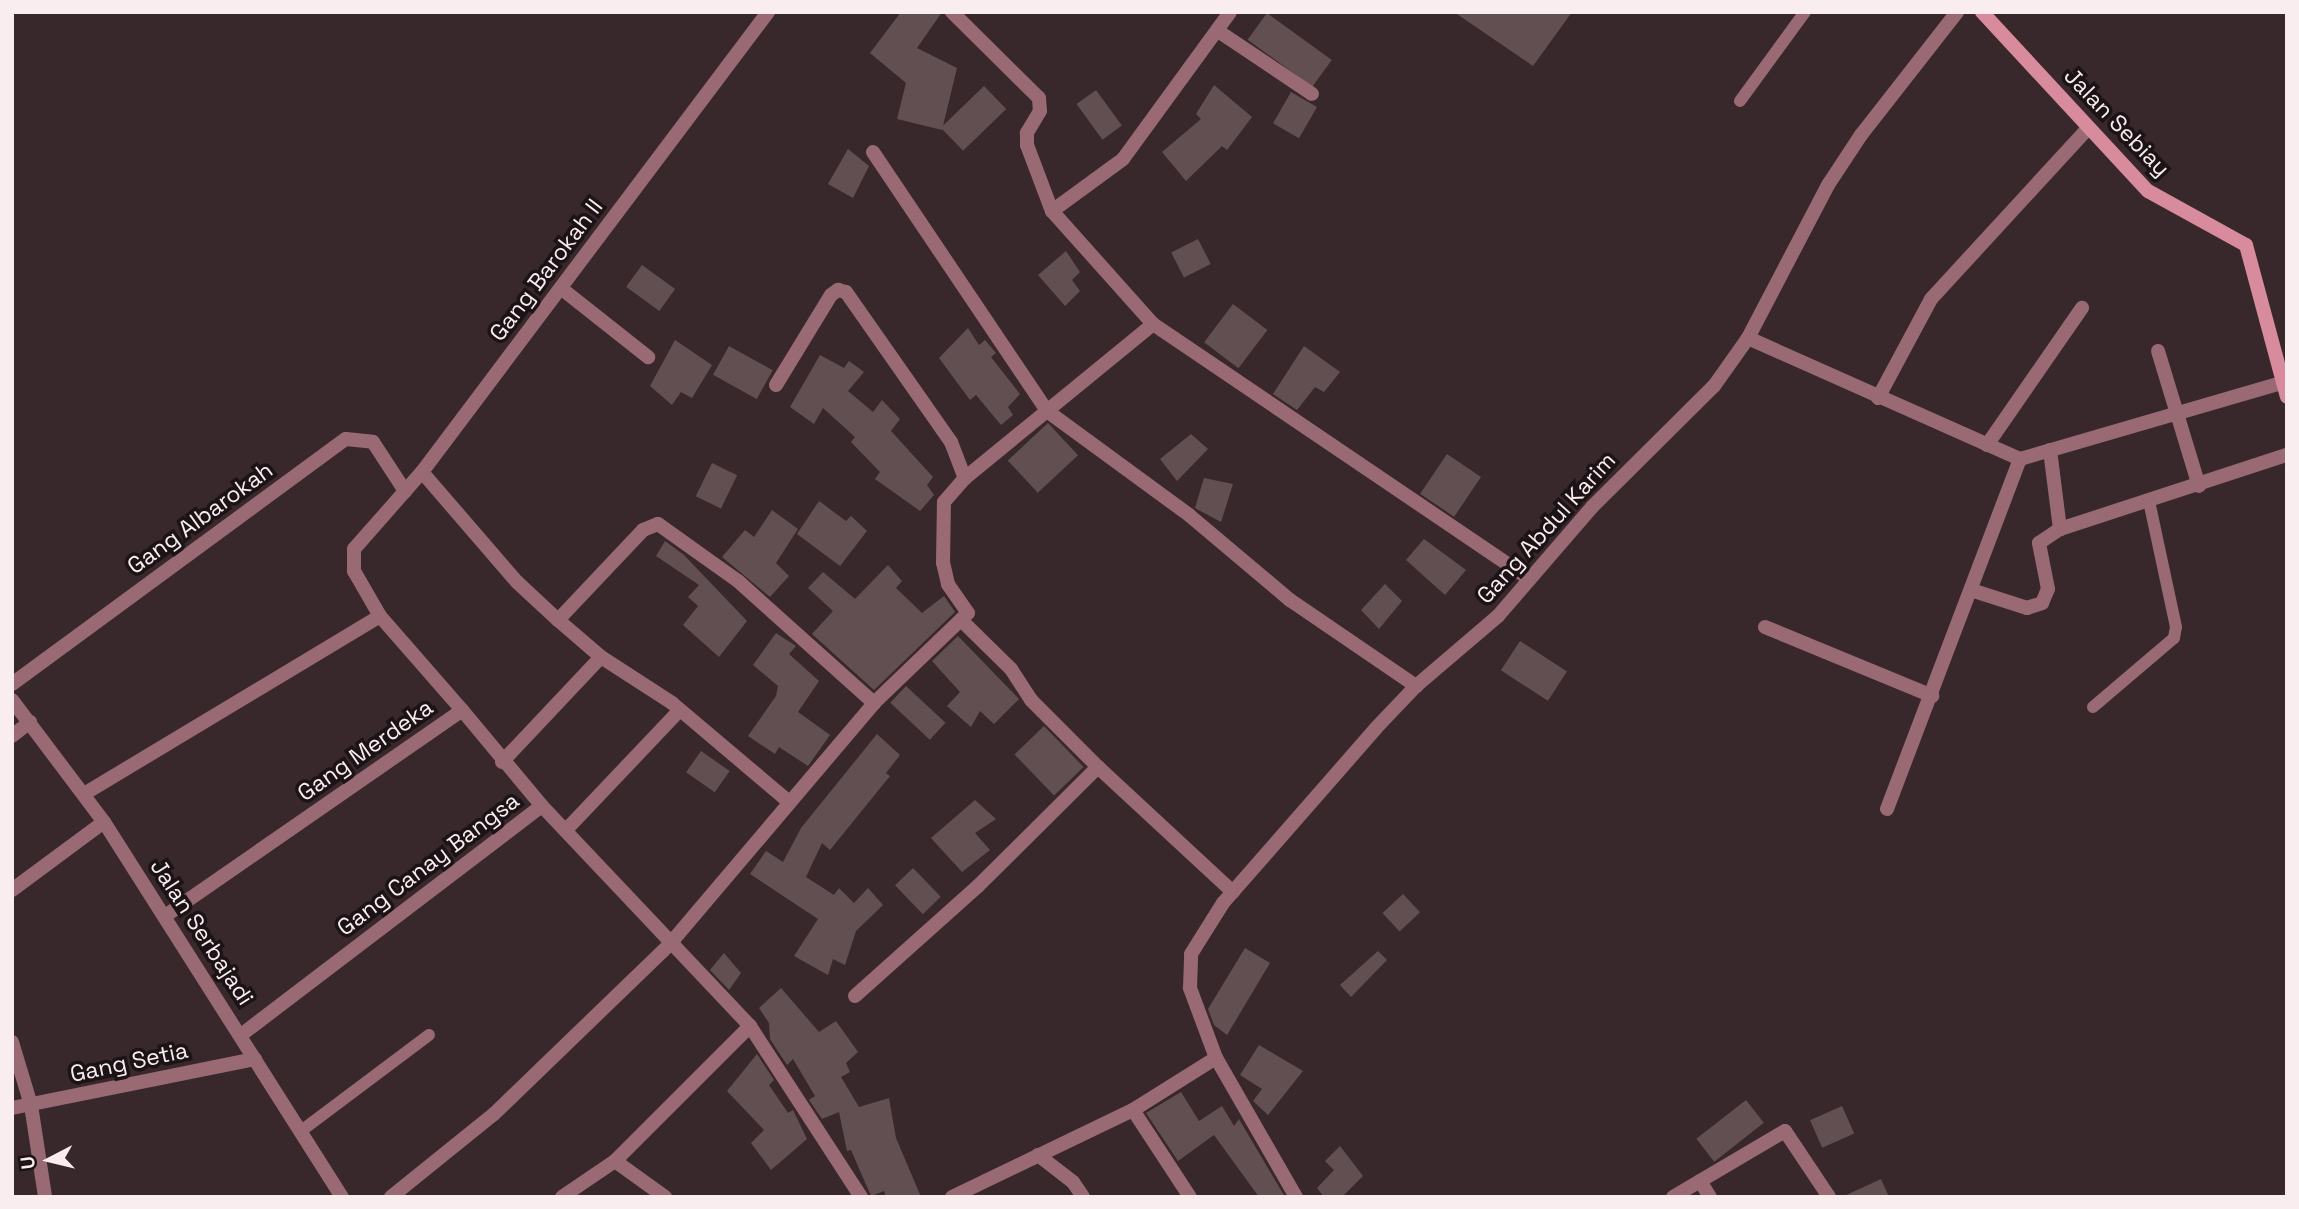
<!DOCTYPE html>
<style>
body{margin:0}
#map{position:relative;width:2299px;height:1209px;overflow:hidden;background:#39282b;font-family:"Space Grotesk",sans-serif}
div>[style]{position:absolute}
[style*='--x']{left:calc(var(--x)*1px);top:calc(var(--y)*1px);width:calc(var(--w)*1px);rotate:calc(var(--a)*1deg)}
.building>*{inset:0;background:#624f52;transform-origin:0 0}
.lane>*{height:12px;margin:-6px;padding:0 6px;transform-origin:6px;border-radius:6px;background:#9a6a74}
.street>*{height:14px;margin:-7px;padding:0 7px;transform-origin:7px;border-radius:7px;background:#9a6a74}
.secondary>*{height:14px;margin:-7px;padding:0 7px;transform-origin:7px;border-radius:7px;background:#d88b9c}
span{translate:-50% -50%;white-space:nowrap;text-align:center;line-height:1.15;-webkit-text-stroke:7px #1b1315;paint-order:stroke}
.street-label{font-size:23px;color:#f9edef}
.frame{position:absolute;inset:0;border:14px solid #f9edef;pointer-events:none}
.north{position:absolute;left:14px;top:1125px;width:70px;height:70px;-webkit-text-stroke:5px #1b1315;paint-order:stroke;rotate:263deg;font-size:19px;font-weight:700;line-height:28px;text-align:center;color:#f9edef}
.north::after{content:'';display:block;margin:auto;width:24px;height:32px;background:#f9edef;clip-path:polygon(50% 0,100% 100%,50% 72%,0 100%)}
</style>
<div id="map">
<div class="building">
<div style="clip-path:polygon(901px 12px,942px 12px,917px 48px,957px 68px,942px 130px,897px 119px,906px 83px,870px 53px)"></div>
<div style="clip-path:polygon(1454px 12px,1572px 12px,1533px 66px)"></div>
<div style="left:1267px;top:13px;width:80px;height:33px;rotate:36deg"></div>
<div style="clip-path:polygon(1214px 85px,1252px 117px,1227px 150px,1222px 146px,1186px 181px,1162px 152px,1201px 119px,1196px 114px)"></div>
<div style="left:984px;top:86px;width:32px;height:60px;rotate:46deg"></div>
<div style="left:1096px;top:90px;width:44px;height:24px;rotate:54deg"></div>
<div style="left:1291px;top:92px;width:30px;height:36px;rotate:30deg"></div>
<div style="clip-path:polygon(848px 149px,869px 166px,853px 198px,828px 184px)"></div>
<div style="left:1198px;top:239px;width:28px;height:30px;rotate:63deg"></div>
<div style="clip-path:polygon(1066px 251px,1080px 272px,1072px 280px,1080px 291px,1065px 306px,1038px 275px)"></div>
<div style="left:642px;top:265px;width:41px;height:27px;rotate:36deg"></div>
<div style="left:1233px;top:304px;width:43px;height:48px;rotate:37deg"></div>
<div style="clip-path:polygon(968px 328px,979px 345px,985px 340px,996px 353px,991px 357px,1020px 394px,1008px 407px,1013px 415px,1001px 425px,976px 395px,970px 400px,939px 358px)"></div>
<div style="clip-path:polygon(675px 340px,712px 365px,692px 398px,681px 392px,672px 405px,650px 386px)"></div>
<div style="left:729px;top:346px;width:50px;height:33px;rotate:29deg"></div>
<div style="clip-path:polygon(1304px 346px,1340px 372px,1324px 392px,1315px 387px,1297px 410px,1273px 394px)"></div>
<div style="clip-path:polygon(820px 355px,844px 368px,849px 361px,864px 372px,848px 391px,873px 412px,882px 400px,900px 419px,891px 431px,933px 477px,927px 485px,934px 495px,920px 511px,875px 479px,880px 472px,851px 442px,855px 437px,823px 408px,814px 424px,790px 407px)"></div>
<div style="left:1048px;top:423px;width:44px;height:55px;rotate:47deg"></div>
<div style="clip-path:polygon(1191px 434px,1208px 449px,1177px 481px,1160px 459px)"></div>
<div style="left:1447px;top:454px;width:41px;height:48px;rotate:34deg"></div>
<div style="left:712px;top:463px;width:28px;height:37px;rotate:26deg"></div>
<div style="clip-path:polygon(1204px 478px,1233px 484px,1221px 522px,1195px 508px)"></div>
<div style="clip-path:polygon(819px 501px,846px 521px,851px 516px,867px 531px,840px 566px,797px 534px)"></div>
<div style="clip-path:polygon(772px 510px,798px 529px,776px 563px,789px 576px,770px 597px,722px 557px,745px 530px,754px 537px)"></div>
<div style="clip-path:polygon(1424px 539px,1466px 570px,1445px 595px,1406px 560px)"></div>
<div style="clip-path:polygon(665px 541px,684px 555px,747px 621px,719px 657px,683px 625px,698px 606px,688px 597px,699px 585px,656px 556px)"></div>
<div style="clip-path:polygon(888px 565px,902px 581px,896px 588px,922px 613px,944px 596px,955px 612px,874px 690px,812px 634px,833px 611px,808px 588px,823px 572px,855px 599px)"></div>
<div style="clip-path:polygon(1385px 584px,1402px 601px,1379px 629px,1361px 610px)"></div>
<div style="clip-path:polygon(776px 633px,796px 646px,789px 654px,819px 681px,798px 712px,830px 735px,808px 766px,779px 747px,775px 754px,748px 736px,776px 696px,778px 686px,753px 665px)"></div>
<div style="clip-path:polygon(958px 636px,1019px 699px,994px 724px,980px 711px,971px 727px,947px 706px,960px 692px,932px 661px)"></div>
<div style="left:1520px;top:641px;width:56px;height:35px;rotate:33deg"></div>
<div style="left:906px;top:686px;width:54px;height:23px;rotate:43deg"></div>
<div style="left:1044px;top:726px;width:57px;height:41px;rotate:46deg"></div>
<div style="clip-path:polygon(877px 734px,900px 755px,886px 773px,890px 776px,830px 850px,822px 843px,806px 877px,834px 895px,839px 888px,854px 903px,868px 888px,883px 905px,856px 931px,845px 965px,833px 959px,828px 975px,794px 956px,818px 919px,750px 874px,766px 851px,783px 862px,801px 828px)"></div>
<div style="left:701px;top:751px;width:35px;height:26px;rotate:35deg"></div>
<div style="clip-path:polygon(975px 800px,996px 819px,975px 833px,990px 850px,962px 872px,931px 838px)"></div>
<div style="left:913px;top:868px;width:40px;height:25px;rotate:46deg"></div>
<div style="left:1403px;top:894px;width:25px;height:28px;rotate:47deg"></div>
<div style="clip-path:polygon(1245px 948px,1270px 963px,1227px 1035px,1214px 1025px,1208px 1009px)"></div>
<div style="clip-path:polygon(1378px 951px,1387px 960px,1351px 997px,1340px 985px)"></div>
<div style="clip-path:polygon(724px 953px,741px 973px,729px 990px,710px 970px)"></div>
<div style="clip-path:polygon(781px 988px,819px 1032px,836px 1021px,858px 1052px,846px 1063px,850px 1072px,841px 1077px,859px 1107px,889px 1098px,896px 1138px,921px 1197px,886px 1197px,884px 1191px,871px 1196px,851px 1150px,847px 1151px,839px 1112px,822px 1119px,809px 1100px,815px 1096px,793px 1059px,787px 1065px,770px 1039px,769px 1023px,759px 1008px)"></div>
<div style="clip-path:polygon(1259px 1045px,1303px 1071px,1268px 1115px,1253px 1101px,1262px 1089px,1240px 1075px)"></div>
<div style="clip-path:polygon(757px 1054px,774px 1080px,769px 1085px,788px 1113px,793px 1110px,807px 1139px,771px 1170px,751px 1143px,764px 1130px,727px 1091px)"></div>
<div style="clip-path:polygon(1181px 1092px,1199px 1121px,1222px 1106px,1234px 1126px,1239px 1119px,1285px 1197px,1259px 1197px,1214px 1135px,1178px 1161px,1146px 1113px)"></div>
<div style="left:1746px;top:1100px;width:29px;height:63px;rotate:52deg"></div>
<div style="left:1842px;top:1106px;width:30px;height:35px;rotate:66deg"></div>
<div style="clip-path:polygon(1340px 1146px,1363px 1176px,1342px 1197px,1324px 1197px,1317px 1188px,1334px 1170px,1325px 1161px)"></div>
<div style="clip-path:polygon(1881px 1179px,1889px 1197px,1842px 1197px)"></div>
</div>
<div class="lane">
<div style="--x:1740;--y:101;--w:110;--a:-53.9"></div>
<div style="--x:2093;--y:707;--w:106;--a:-40.4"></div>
<div style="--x:2174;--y:638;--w:11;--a:-80"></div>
<div style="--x:2176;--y:627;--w:129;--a:-102.1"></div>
<div style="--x:301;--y:1131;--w:160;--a:-36.9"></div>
</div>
<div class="street">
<div style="--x:952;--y:12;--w:122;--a:44.7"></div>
<div style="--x:1039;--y:98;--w:13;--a:86"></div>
<div style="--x:1040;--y:111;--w:26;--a:121"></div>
<div style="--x:1027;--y:133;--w:12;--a:90"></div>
<div style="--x:1027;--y:145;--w:71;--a:69.3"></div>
<div style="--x:1052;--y:211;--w:152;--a:48.2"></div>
<div style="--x:1153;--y:324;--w:455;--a:34.1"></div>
<div style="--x:1218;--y:31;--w:113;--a:33.8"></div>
<div style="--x:873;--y:152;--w:312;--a:56.1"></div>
<div style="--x:1047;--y:411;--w:176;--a:36.2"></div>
<div style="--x:1189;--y:515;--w:132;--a:40.1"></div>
<div style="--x:1290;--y:600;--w:153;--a:34.3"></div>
<div style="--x:1052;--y:211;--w:88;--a:-36.2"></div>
<div style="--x:1123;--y:159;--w:182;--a:-53.9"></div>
<div style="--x:562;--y:289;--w:110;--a:38.3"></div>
<div style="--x:1748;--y:338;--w:298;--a:24"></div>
<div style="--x:2020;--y:459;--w:273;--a:-16.2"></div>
<div style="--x:2158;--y:351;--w:141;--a:73.1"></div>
<div style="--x:776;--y:385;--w:105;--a:-58.6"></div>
<div style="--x:831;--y:295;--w:9;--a:-36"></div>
<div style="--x:838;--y:290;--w:8;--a:14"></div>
<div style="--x:846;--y:292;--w:183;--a:55"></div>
<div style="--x:951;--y:442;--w:39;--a:69"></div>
<div style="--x:1878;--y:398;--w:112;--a:-61.8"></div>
<div style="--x:1931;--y:299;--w:232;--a:-47.4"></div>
<div style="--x:1987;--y:445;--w:167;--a:-55.3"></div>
<div style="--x:2050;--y:450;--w:80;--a:82.8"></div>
<div style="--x:2060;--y:529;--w:239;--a:-18.1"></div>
<div style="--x:422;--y:472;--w:145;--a:49.2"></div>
<div style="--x:517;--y:582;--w:56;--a:42.8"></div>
<div style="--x:558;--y:620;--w:57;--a:40.7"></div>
<div style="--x:601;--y:657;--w:85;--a:32.9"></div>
<div style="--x:672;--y:703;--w:152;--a:40.2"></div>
<div style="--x:1971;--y:590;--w:59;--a:17.8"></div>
<div style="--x:2027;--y:608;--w:16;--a:-18"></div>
<div style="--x:2042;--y:603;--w:15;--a:-67"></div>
<div style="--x:2048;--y:589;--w:47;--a:-101.1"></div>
<div style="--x:2039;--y:543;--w:25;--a:-34"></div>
<div style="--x:558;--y:620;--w:124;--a:-46.6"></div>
<div style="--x:643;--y:530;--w:16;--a:-22"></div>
<div style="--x:658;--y:524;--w:98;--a:35.5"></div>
<div style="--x:738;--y:581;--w:183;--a:41.9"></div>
<div style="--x:961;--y:620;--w:70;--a:44.4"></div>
<div style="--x:1011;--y:669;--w:37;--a:57"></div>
<div style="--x:1031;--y:700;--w:95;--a:45"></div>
<div style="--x:1098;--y:767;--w:184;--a:42.8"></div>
<div style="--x:1765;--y:627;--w:181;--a:22.4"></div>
<div style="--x:12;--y:684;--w:414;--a:-36.3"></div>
<div style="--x:346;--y:439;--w:27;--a:6"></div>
<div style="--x:373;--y:442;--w:59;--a:56.9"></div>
<div style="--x:12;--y:700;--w:153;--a:53"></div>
<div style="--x:104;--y:822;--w:444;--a:57.6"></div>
<div style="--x:462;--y:710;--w:125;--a:50.2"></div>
<div style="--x:542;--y:806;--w:303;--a:46.6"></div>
<div style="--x:750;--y:1026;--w:204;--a:57"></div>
<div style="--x:12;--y:736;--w:23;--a:-38"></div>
<div style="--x:502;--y:762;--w:144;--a:-46.7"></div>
<div style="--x:84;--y:794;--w:345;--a:-31"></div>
<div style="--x:1887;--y:809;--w:374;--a:-69.2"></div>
<div style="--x:566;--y:830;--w:164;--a:-46.5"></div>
<div style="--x:12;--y:890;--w:114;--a:-36.5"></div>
<div style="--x:165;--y:916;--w:361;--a:-34.7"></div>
<div style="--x:462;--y:710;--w:125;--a:-131.1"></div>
<div style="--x:380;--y:616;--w:52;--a:-120"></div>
<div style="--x:354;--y:571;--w:22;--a:-90"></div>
<div style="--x:354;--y:549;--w:103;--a:-48.6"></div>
<div style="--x:422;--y:472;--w:576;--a:-53.05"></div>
<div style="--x:855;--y:996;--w:165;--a:-41.8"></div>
<div style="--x:978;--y:886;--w:169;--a:-44.8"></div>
<div style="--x:241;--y:1035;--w:378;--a:-37.3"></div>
<div style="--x:12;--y:1042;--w:66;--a:73.2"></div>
<div style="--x:31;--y:1105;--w:93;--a:81.3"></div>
<div style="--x:12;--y:1108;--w:248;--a:-11.4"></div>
<div style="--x:1133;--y:1110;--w:104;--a:56.8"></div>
<div style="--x:1038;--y:1155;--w:44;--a:37.6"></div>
<div style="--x:1073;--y:1182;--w:18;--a:56"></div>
<div style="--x:615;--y:1161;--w:62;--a:35.8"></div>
<div style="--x:1700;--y:1181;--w:19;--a:58"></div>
<div style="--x:391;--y:1197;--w:132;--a:-38.9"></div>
<div style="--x:494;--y:1114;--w:243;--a:-44"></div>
<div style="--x:669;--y:945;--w:317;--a:-49.7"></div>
<div style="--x:874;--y:703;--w:130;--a:-43.8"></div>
<div style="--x:968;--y:613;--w:35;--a:-125"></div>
<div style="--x:948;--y:584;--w:22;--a:-103"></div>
<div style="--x:943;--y:563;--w:61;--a:-89.1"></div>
<div style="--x:944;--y:502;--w:32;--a:-49"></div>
<div style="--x:965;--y:478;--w:243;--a:-39.3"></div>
<div style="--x:562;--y:1197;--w:64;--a:-34.2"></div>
<div style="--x:615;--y:1161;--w:191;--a:-45"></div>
<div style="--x:952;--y:1197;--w:201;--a:-25.7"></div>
<div style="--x:1133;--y:1110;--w:98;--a:-32.1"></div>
<div style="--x:1296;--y:1197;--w:160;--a:-119.9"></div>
<div style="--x:1216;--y:1058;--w:75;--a:-110.4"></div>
<div style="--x:1190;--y:988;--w:34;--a:-88"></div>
<div style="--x:1191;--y:954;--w:60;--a:-57.9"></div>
<div style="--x:1223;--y:903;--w:232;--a:-48.8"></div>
<div style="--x:1376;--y:728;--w:58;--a:-46.4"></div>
<div style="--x:1416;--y:686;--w:108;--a:-40.5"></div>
<div style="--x:1498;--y:616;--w:144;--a:-49.2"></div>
<div style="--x:1592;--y:507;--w:172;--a:-44.8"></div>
<div style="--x:1714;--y:386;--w:59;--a:-54.7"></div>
<div style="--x:1748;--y:338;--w:173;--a:-62.4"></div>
<div style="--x:1828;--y:185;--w:60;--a:-56.6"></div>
<div style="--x:1861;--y:135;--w:156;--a:-52"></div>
<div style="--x:1673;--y:1197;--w:130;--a:-30.5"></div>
<div style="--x:1785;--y:1131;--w:79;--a:56.3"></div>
</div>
<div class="secondary">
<div style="--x:1982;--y:12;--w:244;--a:47.2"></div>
<div style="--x:2148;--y:191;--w:112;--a:28.9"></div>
<div style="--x:2246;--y:245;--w:157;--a:74.9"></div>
</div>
<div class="street-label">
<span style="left:2117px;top:122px;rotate:46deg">Jalan Sebiay</span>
<span style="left:546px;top:270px;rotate:-53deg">Gang Barokah II</span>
<span style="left:200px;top:518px;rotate:-36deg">Gang Albarokah</span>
<span style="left:1546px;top:528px;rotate:-48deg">Gang Abdul Karim</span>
<span style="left:365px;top:750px;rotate:-35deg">Gang Merdeka</span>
<span style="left:428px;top:864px;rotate:-37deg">Gang Canay Bangsa</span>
<span style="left:202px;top:932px;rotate:57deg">Jalan Serbajadi</span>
<span style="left:129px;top:1062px;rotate:-12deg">Gang Setia</span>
</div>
<div class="frame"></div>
<div class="north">U</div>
</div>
